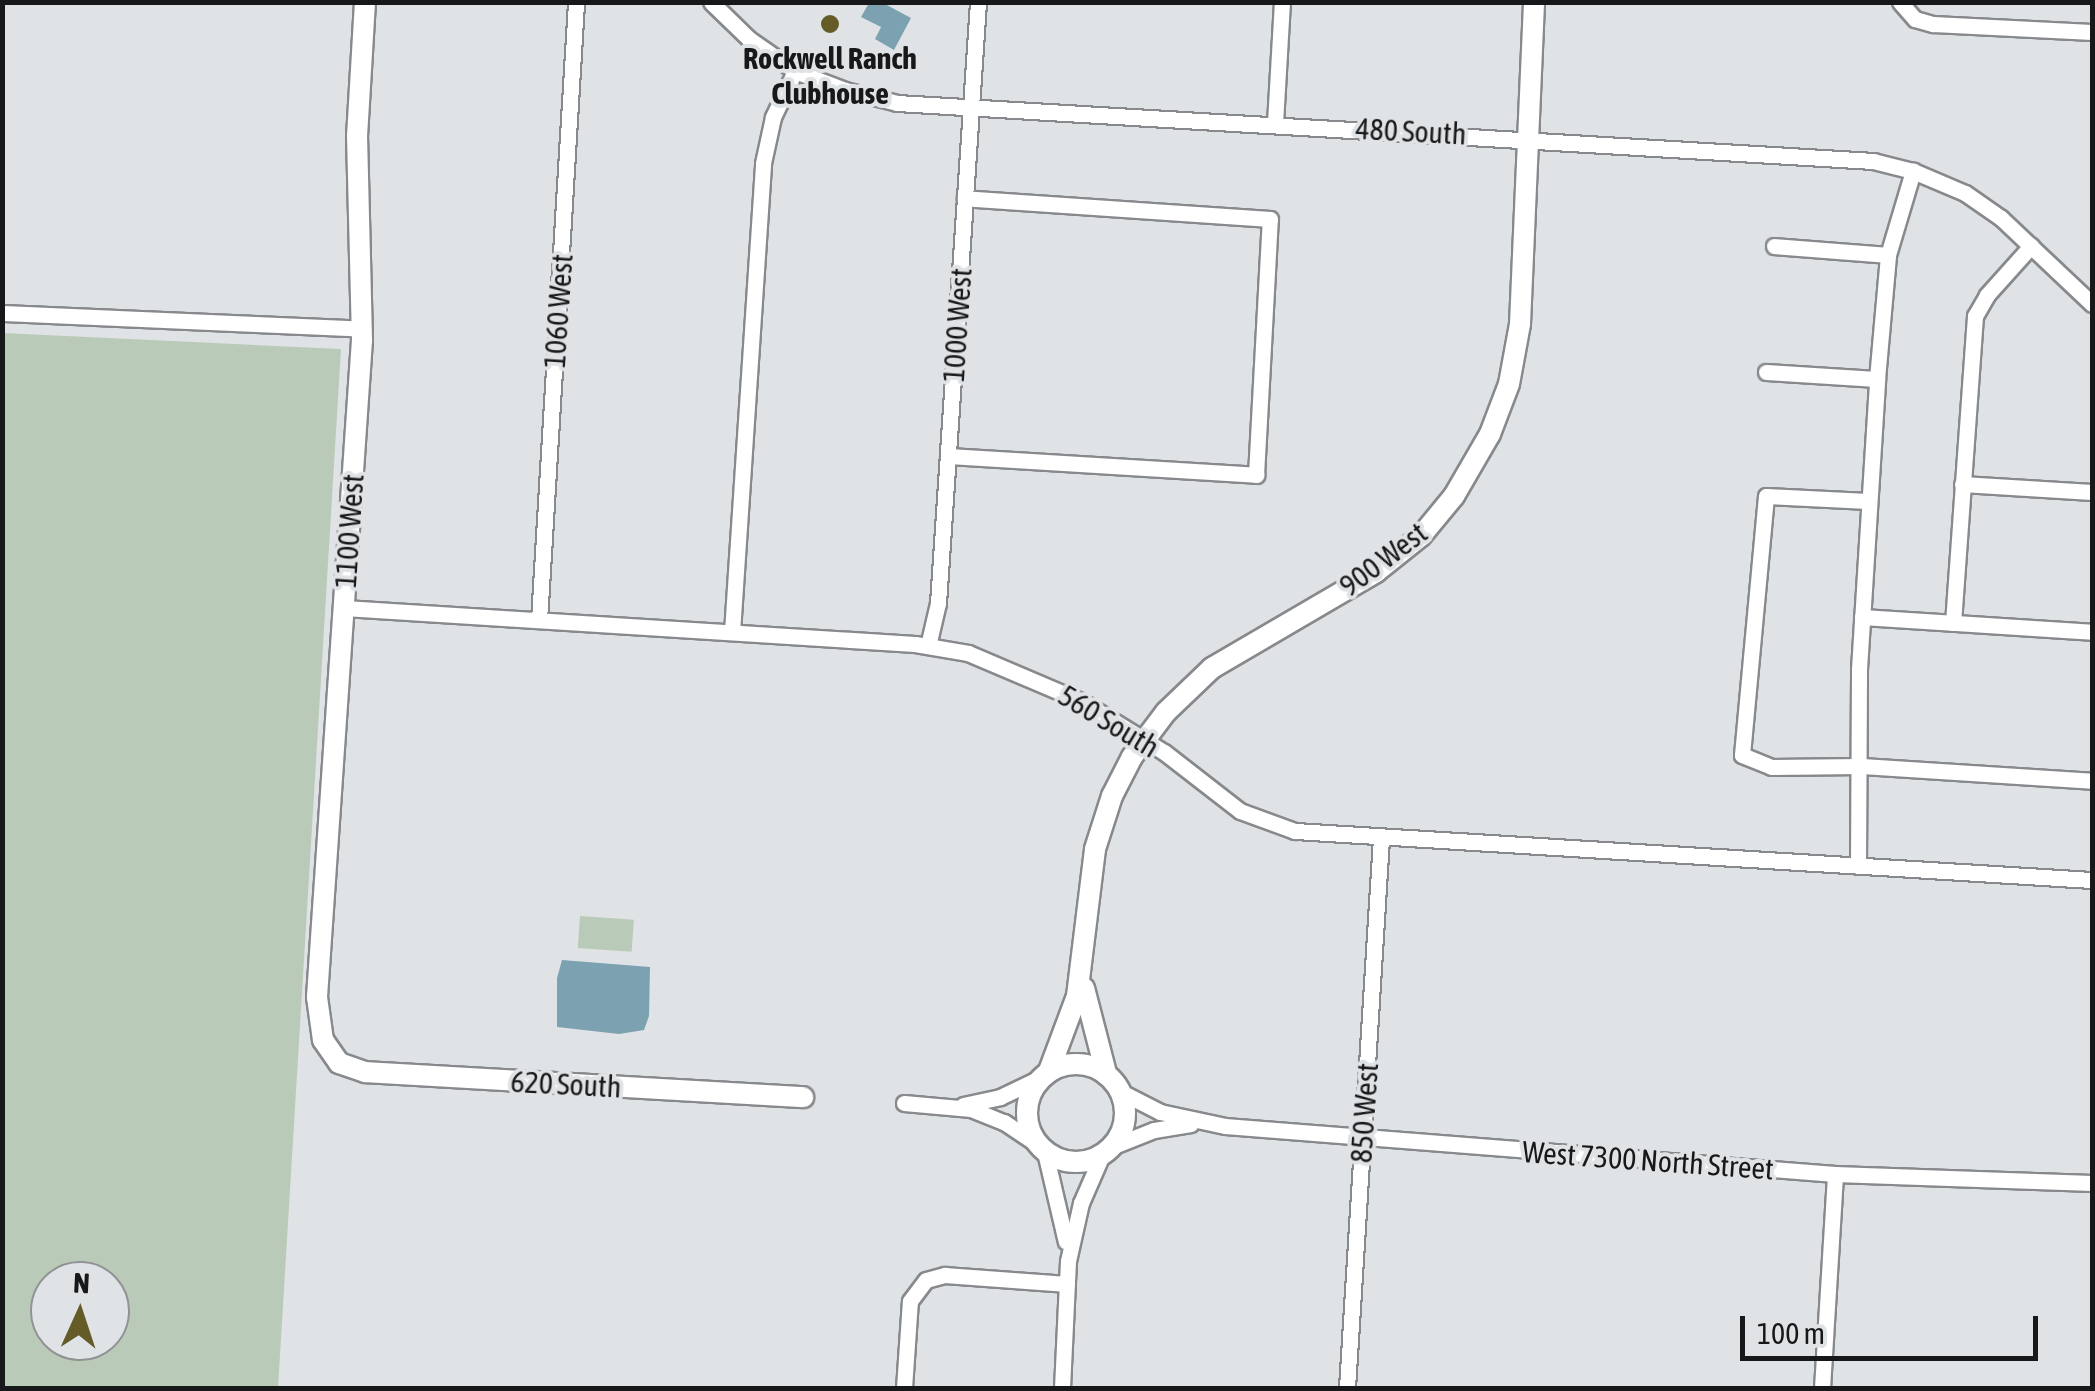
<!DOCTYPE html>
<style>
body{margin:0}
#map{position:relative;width:2095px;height:1391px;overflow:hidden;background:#e0e3e6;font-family:"Asap Condensed",sans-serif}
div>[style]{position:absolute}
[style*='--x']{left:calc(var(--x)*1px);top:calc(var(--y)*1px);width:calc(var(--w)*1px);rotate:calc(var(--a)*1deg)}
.green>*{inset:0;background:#bacab9;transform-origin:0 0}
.water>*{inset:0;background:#7ca1b1}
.roads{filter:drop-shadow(2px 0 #87898c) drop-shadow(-2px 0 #87898c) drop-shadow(0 2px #87898c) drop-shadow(0 -2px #87898c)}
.minor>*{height:15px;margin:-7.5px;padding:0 7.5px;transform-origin:7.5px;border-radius:7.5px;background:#fff}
.tertiary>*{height:20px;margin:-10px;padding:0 10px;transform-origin:10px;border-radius:10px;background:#fff}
.tertiary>.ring{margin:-10px;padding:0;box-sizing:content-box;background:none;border:20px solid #fff;border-radius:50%}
.dots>*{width:28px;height:28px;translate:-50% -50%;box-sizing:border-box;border:5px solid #e0e3e6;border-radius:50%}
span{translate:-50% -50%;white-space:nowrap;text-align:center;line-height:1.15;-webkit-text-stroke:8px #e0e3e6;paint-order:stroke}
.poi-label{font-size:30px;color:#171819;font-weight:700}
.street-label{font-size:30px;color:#171819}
.frame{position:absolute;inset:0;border:5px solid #171819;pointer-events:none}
.north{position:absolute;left:30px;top:1261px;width:100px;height:100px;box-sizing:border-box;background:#e0e3e6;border:2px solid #909294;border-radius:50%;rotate:3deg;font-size:28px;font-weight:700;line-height:40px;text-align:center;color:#171819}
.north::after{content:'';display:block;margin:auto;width:35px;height:45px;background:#645b27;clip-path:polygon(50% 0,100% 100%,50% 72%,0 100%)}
.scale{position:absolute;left:1740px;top:1316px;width:298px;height:45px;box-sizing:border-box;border:5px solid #171819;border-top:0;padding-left:12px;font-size:30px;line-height:35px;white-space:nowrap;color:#171819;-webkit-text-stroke:8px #e0e3e6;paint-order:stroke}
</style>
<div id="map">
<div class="green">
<div style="clip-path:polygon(evenodd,3px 333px,341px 349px,278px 1388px,3px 1388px,3px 333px,50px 1281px,110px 1281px,110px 1341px,50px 1341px,50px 1281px)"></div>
<div style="left:580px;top:916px;width:54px;height:32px;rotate:4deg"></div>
</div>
<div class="water">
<div style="clip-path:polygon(883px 3px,911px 18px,894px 50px,875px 39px,881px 27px,861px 17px,869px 3px)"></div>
<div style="clip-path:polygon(562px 960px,650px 967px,649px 1016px,644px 1030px,619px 1034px,557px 1027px,557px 978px)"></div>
</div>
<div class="roads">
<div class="minor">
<div style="--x:711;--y:2;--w:53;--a:44.2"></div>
<div style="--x:749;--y:39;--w:56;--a:34.8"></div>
<div style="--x:795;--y:71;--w:53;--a:20.8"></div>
<div style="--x:845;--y:90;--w:54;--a:14"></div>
<div style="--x:897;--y:103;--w:978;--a:3.4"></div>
<div style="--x:1873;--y:161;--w:41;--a:14"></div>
<div style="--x:1913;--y:171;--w:56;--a:22.9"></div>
<div style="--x:1965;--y:193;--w:44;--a:34.8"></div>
<div style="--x:2001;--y:218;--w:125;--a:43.4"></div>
<div style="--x:1900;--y:2;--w:23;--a:49"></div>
<div style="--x:1915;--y:19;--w:19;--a:16"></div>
<div style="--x:1933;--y:24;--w:159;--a:2.9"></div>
<div style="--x:1275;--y:123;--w:121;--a:-86.7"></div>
<div style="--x:1774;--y:246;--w:114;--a:4.5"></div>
<div style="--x:2;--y:313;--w:361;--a:2.5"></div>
<div style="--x:1766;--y:372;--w:111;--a:3.6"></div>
<div style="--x:948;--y:456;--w:309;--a:3.5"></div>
<div style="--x:1256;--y:475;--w:256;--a:-86.9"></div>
<div style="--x:1270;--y:219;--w:306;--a:-176.1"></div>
<div style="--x:1962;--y:484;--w:130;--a:3.5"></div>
<div style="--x:1868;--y:501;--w:102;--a:-177.2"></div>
<div style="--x:1766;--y:496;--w:260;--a:95.3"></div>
<div style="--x:1742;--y:755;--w:31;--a:22"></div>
<div style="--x:1771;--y:767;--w:91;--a:-0.6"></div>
<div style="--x:1862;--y:766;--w:230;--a:3.7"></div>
<div style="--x:344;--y:608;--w:572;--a:3.61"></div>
<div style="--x:915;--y:644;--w:54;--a:9.6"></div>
<div style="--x:968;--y:653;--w:123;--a:23"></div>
<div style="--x:1081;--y:701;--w:97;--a:31.6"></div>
<div style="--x:1164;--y:752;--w:96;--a:37.8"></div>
<div style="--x:1240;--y:811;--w:59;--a:20"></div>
<div style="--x:1295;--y:831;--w:799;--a:3.52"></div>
<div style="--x:1862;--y:617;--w:230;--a:3.7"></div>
<div style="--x:539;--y:620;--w:619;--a:-86.57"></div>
<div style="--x:1953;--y:623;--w:308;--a:-85.9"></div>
<div style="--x:1975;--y:316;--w:24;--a:-60"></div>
<div style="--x:1987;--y:295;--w:66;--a:-48.1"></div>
<div style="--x:732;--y:632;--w:470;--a:-86.2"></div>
<div style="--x:763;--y:163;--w:47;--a:-77.7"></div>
<div style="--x:773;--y:117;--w:51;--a:-64.4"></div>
<div style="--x:928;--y:646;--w:44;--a:-76.9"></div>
<div style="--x:938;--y:603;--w:602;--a:-86.19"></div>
<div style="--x:1858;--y:866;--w:197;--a:-89.7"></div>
<div style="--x:1859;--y:669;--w:291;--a:-86.4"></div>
<div style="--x:1877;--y:379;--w:124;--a:-84.9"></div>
<div style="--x:1888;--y:255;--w:88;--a:-73.4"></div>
<div style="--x:1121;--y:1092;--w:44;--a:27.1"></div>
<div style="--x:1160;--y:1112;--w:66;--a:12.2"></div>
<div style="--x:1225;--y:1126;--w:612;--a:4.5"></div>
<div style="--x:1835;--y:1174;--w:257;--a:2"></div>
<div style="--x:904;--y:1103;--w:67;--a:5.1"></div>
<div style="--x:971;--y:1109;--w:35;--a:22"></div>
<div style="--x:1004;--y:1122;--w:40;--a:34"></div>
<div style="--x:963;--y:1105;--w:38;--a:-12"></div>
<div style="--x:1000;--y:1097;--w:44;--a:-25.4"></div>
<div style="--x:1111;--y:1147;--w:46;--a:-21.6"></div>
<div style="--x:1154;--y:1130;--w:37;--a:-9"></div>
<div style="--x:1045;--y:1152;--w:92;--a:76.9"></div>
<div style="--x:904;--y:1388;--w:87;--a:-86.1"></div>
<div style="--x:910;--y:1301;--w:26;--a:-53"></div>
<div style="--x:926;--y:1280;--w:20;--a:-15"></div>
<div style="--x:945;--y:1275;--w:122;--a:4.2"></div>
<div style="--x:1062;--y:1388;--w:127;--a:-87.3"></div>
<div style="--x:1068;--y:1261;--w:59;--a:-77.4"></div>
<div style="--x:1081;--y:1203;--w:52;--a:-66.4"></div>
<div style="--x:1347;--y:1388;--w:551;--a:-86.46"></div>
<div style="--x:1822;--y:1388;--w:214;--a:-86.5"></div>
</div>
<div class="tertiary">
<div style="--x:365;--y:2;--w:133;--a:93.4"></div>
<div style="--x:357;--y:135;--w:205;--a:88.6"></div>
<div style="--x:362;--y:340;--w:659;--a:93.92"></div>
<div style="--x:317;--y:997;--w:43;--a:82.1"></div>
<div style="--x:323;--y:1040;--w:28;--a:55"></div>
<div style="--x:339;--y:1063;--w:28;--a:19"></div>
<div style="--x:365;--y:1072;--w:439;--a:3.3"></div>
<div style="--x:1084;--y:988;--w:88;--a:75.5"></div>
<div class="ring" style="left:1027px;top:1064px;width:78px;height:78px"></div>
<div style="--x:1049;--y:1071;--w:80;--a:-69.5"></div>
<div style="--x:1077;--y:996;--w:148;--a:-83"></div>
<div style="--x:1095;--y:849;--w:56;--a:-72.2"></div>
<div style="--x:1112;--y:796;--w:44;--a:-62.9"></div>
<div style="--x:1132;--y:757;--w:56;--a:-52.9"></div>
<div style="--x:1166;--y:712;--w:64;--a:-43.7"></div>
<div style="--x:1212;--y:668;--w:190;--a:-30.3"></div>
<div style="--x:1376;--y:572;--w:58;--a:-38.7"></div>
<div style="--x:1421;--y:536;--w:52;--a:-50.5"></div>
<div style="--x:1454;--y:496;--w:72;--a:-59.9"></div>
<div style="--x:1490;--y:434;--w:53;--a:-69.2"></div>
<div style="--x:1509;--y:384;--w:61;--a:-79.6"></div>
<div style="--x:1520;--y:324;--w:322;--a:-87.5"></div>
</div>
</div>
<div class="dots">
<div style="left:830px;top:24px;background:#645b27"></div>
</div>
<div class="poi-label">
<span style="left:830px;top:75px">Rockwell Ranch<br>Clubhouse</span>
</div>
<div class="street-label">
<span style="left:1411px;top:131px;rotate:3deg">480 South</span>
<span style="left:558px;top:311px;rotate:-86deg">1060 West</span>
<span style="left:957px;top:325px;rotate:-86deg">1000 West</span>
<span style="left:349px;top:531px;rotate:-86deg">1100 West</span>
<span style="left:1383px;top:559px;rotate:-37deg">900 West</span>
<span style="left:1109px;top:721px;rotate:31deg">560 South</span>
<span style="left:566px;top:1084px;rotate:3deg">620 South</span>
<span style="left:1364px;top:1113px;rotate:-86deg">850 West</span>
<span style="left:1648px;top:1160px;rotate:4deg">West 7300 North Street</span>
</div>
<div class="frame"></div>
<div class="north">N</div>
<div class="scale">100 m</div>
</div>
